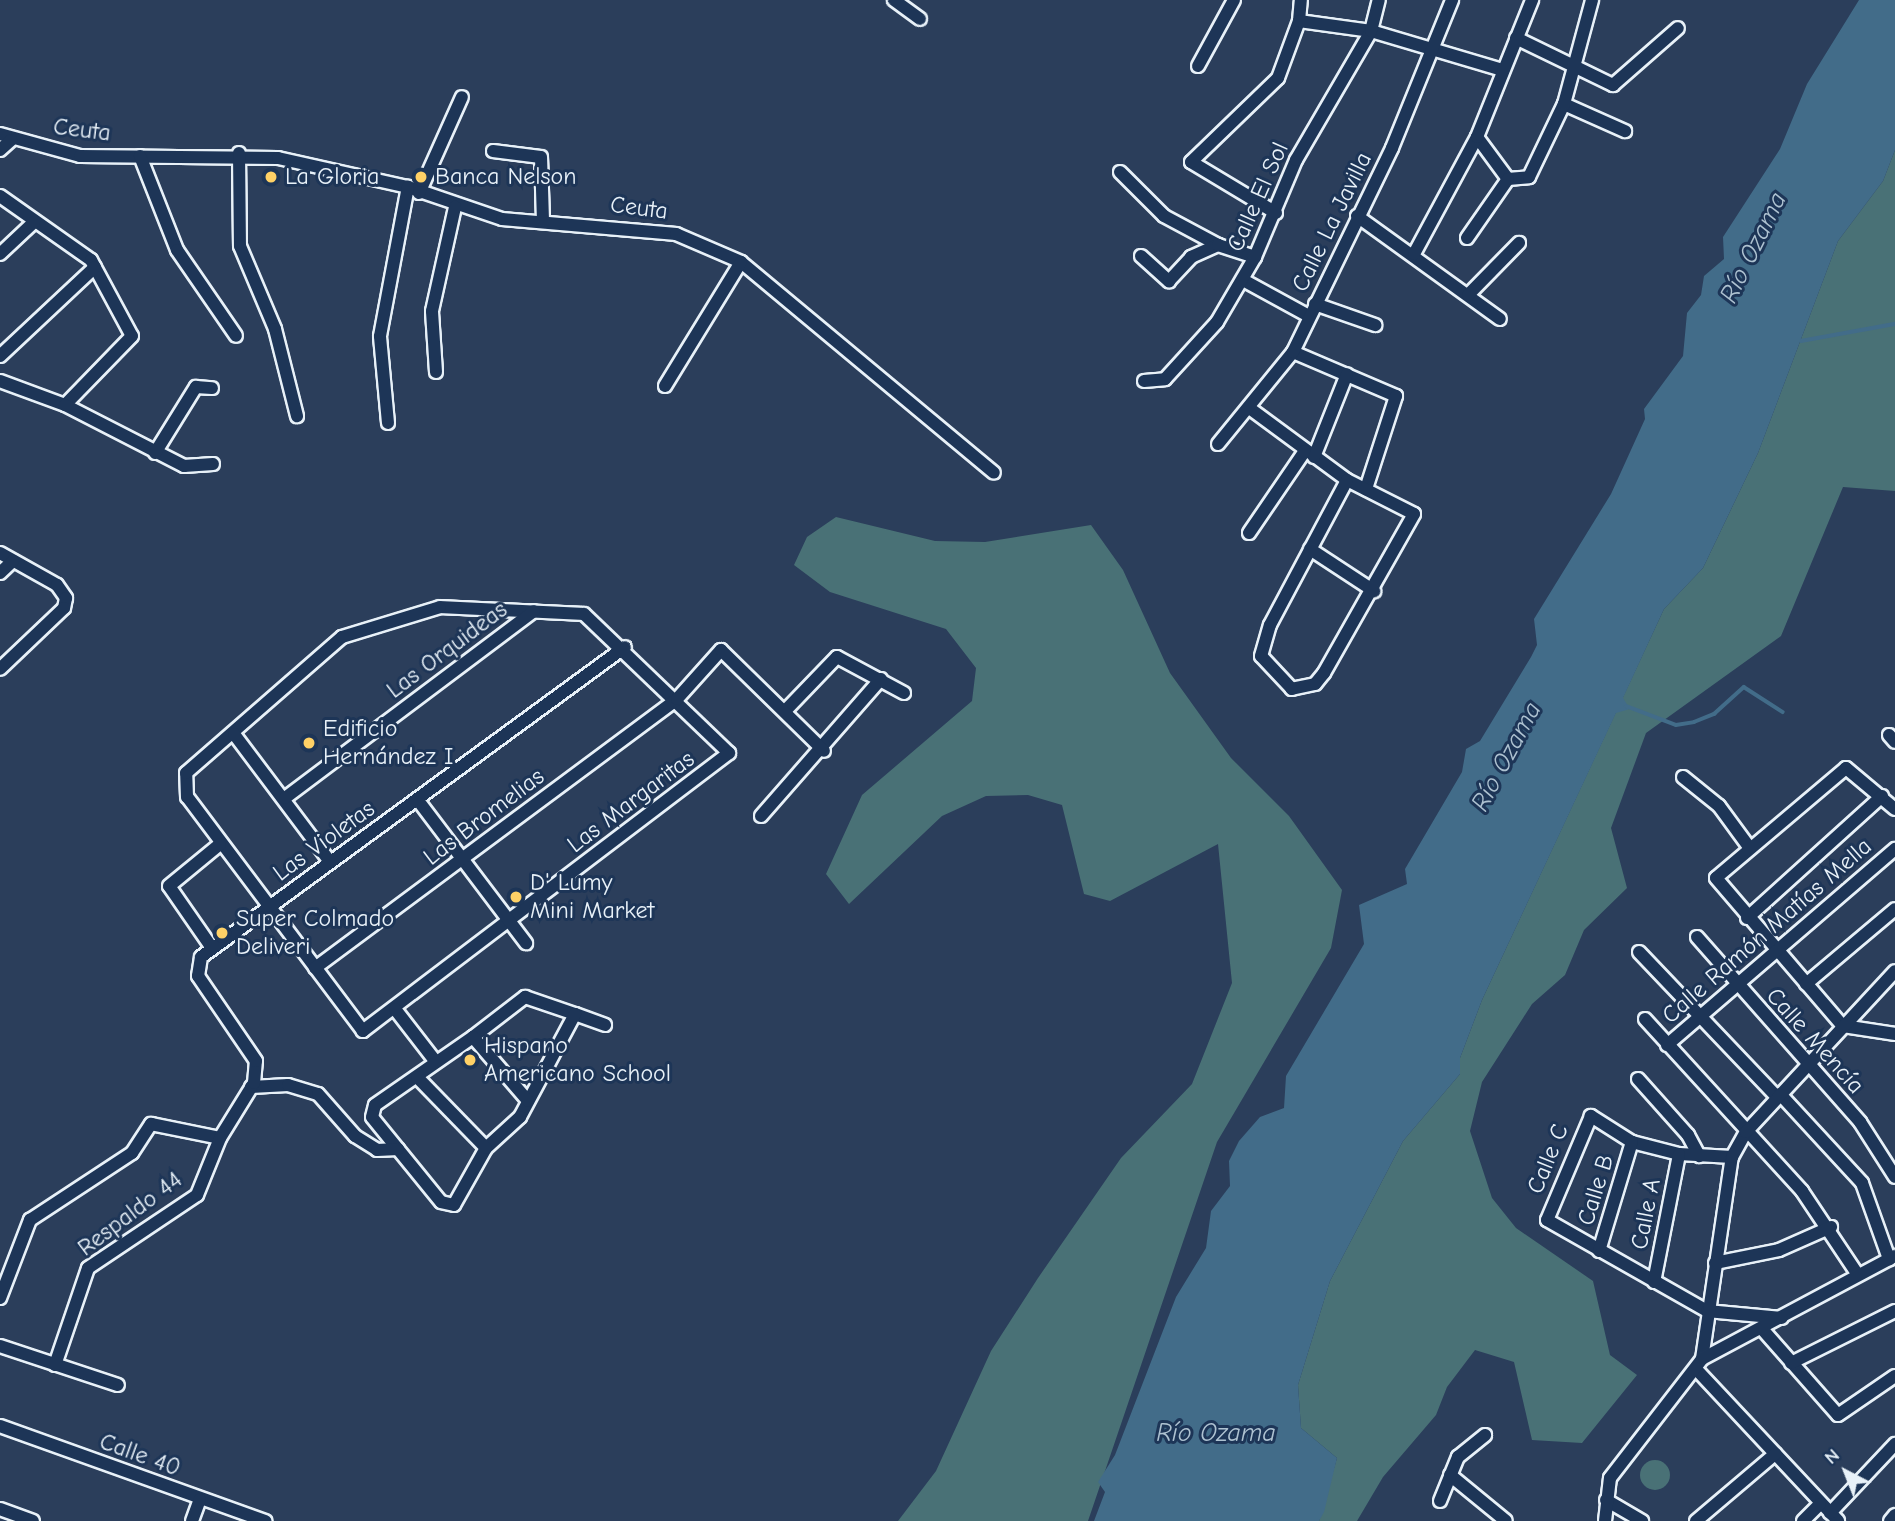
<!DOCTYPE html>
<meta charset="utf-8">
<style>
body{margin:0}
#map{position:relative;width:1895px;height:1521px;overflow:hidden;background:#2b3e5b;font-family:"Comic Neue",sans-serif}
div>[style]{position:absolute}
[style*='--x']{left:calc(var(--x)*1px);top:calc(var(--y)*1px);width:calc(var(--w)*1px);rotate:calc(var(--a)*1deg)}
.green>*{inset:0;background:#497176}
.round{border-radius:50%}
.water>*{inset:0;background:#426c89}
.stream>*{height:3.5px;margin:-1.75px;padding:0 1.75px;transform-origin:1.75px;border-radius:1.75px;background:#426c89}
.roads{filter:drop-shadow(2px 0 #e8f1f8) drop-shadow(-2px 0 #e8f1f8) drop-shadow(0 2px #e8f1f8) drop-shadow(0 -2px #e8f1f8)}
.minor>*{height:12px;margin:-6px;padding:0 6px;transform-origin:6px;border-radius:6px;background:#1d3557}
.dots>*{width:19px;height:19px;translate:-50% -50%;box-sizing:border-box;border:4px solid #1d3557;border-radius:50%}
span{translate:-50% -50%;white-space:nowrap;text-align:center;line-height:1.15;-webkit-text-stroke:6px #1d3557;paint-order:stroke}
.street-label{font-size:24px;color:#e8f1f8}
.poi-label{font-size:24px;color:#e8f1f8}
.left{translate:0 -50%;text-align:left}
.water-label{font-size:26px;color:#aec2d1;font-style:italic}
.north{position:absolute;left:1811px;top:1437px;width:70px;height:70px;-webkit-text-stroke:5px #1d3557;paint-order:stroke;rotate:318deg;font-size:19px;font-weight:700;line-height:28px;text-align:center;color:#e8f1f8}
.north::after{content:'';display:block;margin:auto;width:24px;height:32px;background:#e8f1f8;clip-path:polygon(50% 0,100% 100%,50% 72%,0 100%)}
</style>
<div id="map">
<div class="green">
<div style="clip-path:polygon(1895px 150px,1895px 491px,1843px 487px,1781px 636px,1646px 733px,1611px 828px,1627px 888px,1584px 930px,1565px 975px,1532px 1004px,1482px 1082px,1470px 1131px,1492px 1198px,1516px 1228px,1593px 1281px,1610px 1355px,1637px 1375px,1582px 1443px,1532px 1440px,1514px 1362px,1475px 1350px,1447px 1387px,1436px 1415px,1383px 1477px,1357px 1521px,1319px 1521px,1337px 1458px,1301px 1428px,1298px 1385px,1330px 1281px,1403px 1141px,1460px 1074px,1460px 1058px,1482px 1000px,1664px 609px,1703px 568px,1758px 453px,1838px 241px,1883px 181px)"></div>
<div style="clip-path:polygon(836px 517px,935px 541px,985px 542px,1091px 525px,1123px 570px,1170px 673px,1231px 758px,1289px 816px,1342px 890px,1331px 948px,1217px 1142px,1088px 1521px,898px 1521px,936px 1471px,991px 1351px,1038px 1278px,1121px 1158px,1192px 1084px,1232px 983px,1218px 844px,1110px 901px,1084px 894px,1062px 805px,1028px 795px,986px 796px,942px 816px,849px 904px,826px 874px,862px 795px,972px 701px,976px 668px,946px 629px,830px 592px,794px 565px,807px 537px)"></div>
<div class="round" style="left:1640px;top:1460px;width:30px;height:30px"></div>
</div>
<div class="water">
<div style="clip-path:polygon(1859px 0,1895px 0,1895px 150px,1883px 181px,1838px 241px,1758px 453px,1703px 568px,1664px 609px,1623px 698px,1630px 709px,1616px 713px,1482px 1000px,1460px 1058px,1460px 1074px,1403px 1141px,1330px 1281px,1298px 1385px,1301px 1428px,1337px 1458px,1324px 1512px,1319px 1521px,1094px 1521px,1105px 1492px,1098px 1482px,1115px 1455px,1176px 1297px,1206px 1248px,1211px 1211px,1230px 1186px,1229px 1161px,1239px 1141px,1260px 1117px,1284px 1108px,1286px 1076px,1364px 944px,1359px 905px,1407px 884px,1405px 869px,1462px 772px,1466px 749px,1480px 741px,1531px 657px,1537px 645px,1534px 619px,1611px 494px,1645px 419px,1644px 409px,1683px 356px,1687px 313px,1701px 295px,1704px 276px,1724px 259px,1723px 237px,1780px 149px,1807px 84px)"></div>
</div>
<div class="stream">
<div style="--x:1801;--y:341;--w:96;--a:-10.3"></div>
<div style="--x:1626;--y:706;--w:53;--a:20.8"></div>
<div style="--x:1676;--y:725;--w:18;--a:-9"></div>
<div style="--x:1694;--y:722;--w:22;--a:-22"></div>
<div style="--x:1714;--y:714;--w:40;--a:-42"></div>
<div style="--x:1744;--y:687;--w:46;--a:32.7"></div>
</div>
<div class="roads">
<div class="minor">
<div style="--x:894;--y:0;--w:32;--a:36"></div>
<div style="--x:1299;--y:21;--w:21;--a:-85"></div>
<div style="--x:1516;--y:38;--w:108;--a:25.9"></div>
<div style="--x:1613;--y:85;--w:86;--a:-41.2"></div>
<div style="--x:1198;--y:66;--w:75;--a:-61.4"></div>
<div style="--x:1564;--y:104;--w:67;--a:23.9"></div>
<div style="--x:0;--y:134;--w:83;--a:15.4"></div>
<div style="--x:80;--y:156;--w:198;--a:0.6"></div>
<div style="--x:278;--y:158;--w:133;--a:12.6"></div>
<div style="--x:408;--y:187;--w:99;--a:18.8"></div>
<div style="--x:502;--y:219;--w:175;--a:4.9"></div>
<div style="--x:676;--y:234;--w:71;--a:23.3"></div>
<div style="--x:741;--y:262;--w:329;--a:39.8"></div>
<div style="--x:1477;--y:137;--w:52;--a:53.6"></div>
<div style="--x:1508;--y:179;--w:21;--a:-5"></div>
<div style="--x:1529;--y:177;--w:81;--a:-64.4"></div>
<div style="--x:1564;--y:104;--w:108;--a:-74.9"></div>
<div style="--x:0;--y:150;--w:15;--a:-42"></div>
<div style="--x:493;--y:151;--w:48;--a:7.1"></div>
<div style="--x:541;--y:157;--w:64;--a:88.2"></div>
<div style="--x:239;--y:153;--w:93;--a:89.4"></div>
<div style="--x:240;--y:246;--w:90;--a:67.1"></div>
<div style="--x:275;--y:329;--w:90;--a:75.8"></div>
<div style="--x:140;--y:156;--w:101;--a:68.5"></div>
<div style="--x:177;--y:250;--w:104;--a:55.5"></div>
<div style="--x:1120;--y:172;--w:62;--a:45"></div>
<div style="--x:1164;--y:216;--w:61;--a:28.2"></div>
<div style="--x:419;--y:193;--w:105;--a:-65.9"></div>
<div style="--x:0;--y:196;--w:111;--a:35.1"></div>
<div style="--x:91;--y:260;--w:86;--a:61.7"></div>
<div style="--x:132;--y:336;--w:96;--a:134.2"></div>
<div style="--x:1276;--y:213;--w:99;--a:-149"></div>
<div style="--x:1191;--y:162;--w:121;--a:-44"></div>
<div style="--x:1278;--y:78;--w:61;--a:-69.8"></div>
<div style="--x:1299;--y:21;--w:73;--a:7.9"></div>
<div style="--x:1371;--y:31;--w:138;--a:16.5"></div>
<div style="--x:1357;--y:216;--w:176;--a:35.8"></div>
<div style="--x:1467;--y:238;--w:72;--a:-55.2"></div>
<div style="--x:0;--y:254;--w:47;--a:-43.3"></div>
<div style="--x:1414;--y:254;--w:133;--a:-61.7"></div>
<div style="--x:1477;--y:137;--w:148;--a:-68.1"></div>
<div style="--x:1141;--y:256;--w:38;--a:42"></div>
<div style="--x:1169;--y:281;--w:33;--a:-47"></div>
<div style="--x:1191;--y:257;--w:30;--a:-24"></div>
<div style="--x:1218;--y:245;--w:39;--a:18"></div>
<div style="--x:1243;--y:280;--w:75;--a:28.6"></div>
<div style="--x:1468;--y:295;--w:73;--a:-45.6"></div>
<div style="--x:1315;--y:304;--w:64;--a:19.3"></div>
<div style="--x:1293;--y:352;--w:112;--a:23.1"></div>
<div style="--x:1396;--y:396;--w:98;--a:107.9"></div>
<div style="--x:0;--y:356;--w:130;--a:-43.1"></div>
<div style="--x:436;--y:372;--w:61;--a:-93.8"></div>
<div style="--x:432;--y:311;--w:107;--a:-77.5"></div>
<div style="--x:0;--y:381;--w:69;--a:20.3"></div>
<div style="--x:65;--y:405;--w:134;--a:27.1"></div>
<div style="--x:184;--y:466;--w:29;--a:-4"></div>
<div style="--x:1144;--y:381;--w:21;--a:-5"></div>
<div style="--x:1165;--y:379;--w:77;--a:-47.6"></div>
<div style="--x:1217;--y:322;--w:75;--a:-59.7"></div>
<div style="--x:1255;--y:257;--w:105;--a:-67.1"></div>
<div style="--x:1296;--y:160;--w:149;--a:-59.8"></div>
<div style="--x:1371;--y:31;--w:32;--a:-76"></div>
<div style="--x:665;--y:386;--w:145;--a:-58.5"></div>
<div style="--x:1252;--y:410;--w:118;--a:36.4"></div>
<div style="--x:1347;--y:480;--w:75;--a:26.9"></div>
<div style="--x:1414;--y:514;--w:183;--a:119.5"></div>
<div style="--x:1324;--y:673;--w:14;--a:129"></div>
<div style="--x:1315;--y:684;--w:24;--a:168"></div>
<div style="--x:1292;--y:689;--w:45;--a:-133.2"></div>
<div style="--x:1261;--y:656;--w:32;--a:-74"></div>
<div style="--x:1270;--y:625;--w:164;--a:-62"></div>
<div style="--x:388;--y:423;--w:87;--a:-95.3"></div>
<div style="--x:380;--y:336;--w:152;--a:-79.4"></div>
<div style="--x:1218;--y:444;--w:119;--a:-50.8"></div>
<div style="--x:1293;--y:352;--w:227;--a:-64.1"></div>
<div style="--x:1392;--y:148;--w:160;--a:-67.9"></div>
<div style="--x:155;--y:453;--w:78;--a:-58.2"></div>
<div style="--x:196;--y:387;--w:16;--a:4"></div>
<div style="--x:1314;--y:457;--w:89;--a:-68.3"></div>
<div style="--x:1249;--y:533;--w:99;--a:-55.7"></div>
<div style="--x:1310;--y:549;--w:77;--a:33.3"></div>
<div style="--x:0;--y:553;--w:65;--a:29.3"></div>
<div style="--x:57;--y:585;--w:16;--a:55"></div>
<div style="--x:66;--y:598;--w:10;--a:101"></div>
<div style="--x:64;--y:608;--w:88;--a:136.4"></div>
<div style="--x:0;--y:573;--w:18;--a:-43"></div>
<div style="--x:440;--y:607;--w:144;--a:2.8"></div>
<div style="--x:584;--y:614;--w:201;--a:43.8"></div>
<div style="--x:729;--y:753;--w:460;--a:142.8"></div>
<div style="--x:363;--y:1031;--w:293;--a:-126.9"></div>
<div style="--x:187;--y:797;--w:24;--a:-92"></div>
<div style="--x:186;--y:773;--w:207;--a:-41.1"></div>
<div style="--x:342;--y:637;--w:102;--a:-17"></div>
<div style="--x:785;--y:711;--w:75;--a:-46.1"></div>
<div style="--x:837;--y:657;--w:76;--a:28.2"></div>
<div style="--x:234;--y:734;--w:160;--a:53.1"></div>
<div style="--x:1889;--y:735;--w:9;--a:49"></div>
<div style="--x:1683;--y:777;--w:46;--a:38.9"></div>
<div style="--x:1719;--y:806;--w:51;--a:53.8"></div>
<div style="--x:285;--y:798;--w:311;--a:-36.9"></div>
<div style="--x:417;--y:799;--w:181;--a:52.9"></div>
<div style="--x:1895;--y:809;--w:64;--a:-140.1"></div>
<div style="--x:1846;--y:768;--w:170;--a:139.8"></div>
<div style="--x:1716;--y:878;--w:195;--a:49.4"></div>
<div style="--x:1843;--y:1026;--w:53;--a:8.7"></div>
<div style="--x:761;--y:816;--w:182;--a:-48.8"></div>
<div style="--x:1747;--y:918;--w:182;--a:-42.1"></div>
<div style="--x:1697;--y:937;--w:247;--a:48.6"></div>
<div style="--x:1860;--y:1122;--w:65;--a:57.5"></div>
<div style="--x:212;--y:948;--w:75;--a:-124.7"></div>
<div style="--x:169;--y:886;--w:66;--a:-39.5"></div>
<div style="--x:1639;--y:952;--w:200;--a:46.4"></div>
<div style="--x:315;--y:968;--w:451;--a:-36.6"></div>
<div style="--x:677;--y:699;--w:66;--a:-48.1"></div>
<div style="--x:721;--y:650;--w:144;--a:44.4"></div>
<div style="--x:1806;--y:984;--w:116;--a:-40.1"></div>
<div style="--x:395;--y:1009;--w:67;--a:52.3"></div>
<div style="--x:575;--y:1014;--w:32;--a:20"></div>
<div style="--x:1645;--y:1019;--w:233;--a:47.6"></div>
<div style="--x:1802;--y:1191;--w:101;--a:56.3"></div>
<div style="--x:473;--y:1037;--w:66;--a:-37.6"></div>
<div style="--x:525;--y:997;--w:53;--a:18.8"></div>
<div style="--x:575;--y:1014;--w:117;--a:118.1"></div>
<div style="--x:520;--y:1117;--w:46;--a:137.6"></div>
<div style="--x:486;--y:1148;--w:65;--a:119.3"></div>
<div style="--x:454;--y:1205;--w:13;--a:-167"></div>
<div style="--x:441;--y:1202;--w:109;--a:-129.1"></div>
<div style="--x:372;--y:1117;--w:12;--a:-76"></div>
<div style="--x:375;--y:1105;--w:119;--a:-34.8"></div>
<div style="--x:473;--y:1037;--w:84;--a:49.3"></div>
<div style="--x:1667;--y:1045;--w:301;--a:-40.7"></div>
<div style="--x:417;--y:1077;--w:99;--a:45.8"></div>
<div style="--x:1638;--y:1079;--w:75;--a:48.2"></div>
<div style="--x:1688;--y:1135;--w:24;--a:62"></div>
<div style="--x:251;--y:1087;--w:37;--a:-3"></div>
<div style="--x:288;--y:1085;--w:31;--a:17"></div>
<div style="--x:318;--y:1094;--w:56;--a:48.6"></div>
<div style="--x:355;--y:1136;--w:26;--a:32"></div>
<div style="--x:377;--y:1150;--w:21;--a:-3"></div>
<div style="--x:1780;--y:1094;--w:121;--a:47.3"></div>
<div style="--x:1862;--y:1183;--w:81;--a:70.4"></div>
<div style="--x:1732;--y:1157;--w:53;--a:-176.8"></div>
<div style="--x:1679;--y:1154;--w:49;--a:-165.7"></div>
<div style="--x:1632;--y:1142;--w:49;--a:-147.6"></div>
<div style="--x:1591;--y:1116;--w:113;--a:112.9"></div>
<div style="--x:1547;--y:1220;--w:184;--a:29.6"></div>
<div style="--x:1707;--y:1311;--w:75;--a:5.3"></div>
<div style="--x:1599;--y:1251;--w:114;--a:-73.2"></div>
<div style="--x:1715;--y:1263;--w:65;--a:-11.5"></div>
<div style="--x:1779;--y:1250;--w:57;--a:-23.9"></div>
<div style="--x:1654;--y:1282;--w:130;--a:-78.9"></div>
<div style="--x:0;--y:1298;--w:84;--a:-69"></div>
<div style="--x:30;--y:1220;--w:122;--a:-33.3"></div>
<div style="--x:132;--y:1153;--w:35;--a:-57"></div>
<div style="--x:151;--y:1124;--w:70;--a:11.5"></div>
<div style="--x:220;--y:1138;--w:65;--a:-58.3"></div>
<div style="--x:254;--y:1083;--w:22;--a:-85"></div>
<div style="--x:256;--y:1061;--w:103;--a:-124.3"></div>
<div style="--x:198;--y:976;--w:19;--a:-81"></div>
<div style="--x:201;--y:957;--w:525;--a:-36.17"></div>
<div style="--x:1763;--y:1330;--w:113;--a:48.6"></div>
<div style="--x:1838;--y:1415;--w:69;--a:-34.4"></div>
<div style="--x:0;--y:1346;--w:124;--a:18.3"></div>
<div style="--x:1702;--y:1359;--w:204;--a:-81.6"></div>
<div style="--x:1732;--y:1157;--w:29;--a:-61"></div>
<div style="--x:1746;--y:1132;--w:219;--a:-47.2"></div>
<div style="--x:1791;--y:1363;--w:116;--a:-26.6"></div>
<div style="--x:55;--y:1365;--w:102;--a:-71.2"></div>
<div style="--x:88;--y:1268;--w:131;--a:-33.8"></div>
<div style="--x:197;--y:1195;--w:61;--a:-68"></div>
<div style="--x:1696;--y:1369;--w:208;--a:46.9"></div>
<div style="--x:0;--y:1426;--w:282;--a:19.7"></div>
<div style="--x:1450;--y:1475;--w:72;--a:39.4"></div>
<div style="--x:1606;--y:1500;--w:42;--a:30.3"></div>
<div style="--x:1440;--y:1501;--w:48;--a:-67.8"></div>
<div style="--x:1458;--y:1457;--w:35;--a:-39"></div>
<div style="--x:0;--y:1509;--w:35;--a:20"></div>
<div style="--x:1830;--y:1513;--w:95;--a:-46.7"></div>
<div style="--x:192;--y:1521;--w:23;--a:-70"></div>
<div style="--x:1605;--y:1521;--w:43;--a:-83.4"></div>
<div style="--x:1610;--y:1478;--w:150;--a:-52.3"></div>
<div style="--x:1702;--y:1359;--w:219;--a:-28.1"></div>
<div style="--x:1696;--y:1521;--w:104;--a:-40.3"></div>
<div style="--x:1803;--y:1521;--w:24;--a:-45"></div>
<div style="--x:1890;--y:1521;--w:8;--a:-50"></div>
</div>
</div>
<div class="dots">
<div style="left:271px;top:177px;background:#ffd166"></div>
<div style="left:421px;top:177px;background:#ffd166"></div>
<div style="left:309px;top:743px;background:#ffd166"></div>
<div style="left:516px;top:897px;background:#ffd166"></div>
<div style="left:222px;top:933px;background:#ffd166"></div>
<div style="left:470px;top:1060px;background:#ffd166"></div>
</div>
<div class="street-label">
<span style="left:82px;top:130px;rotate:7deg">Ceuta</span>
<span style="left:1258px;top:197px;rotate:-66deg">Calle El Sol</span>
<span style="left:639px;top:208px;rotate:7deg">Ceuta</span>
<span style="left:1332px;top:222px;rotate:-64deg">Calle La Javilla</span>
<span style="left:447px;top:650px;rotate:-37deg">Las Orquideas</span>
<span style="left:631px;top:802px;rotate:-37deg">Las Margaritas</span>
<span style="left:484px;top:817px;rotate:-37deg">Las Bromelias</span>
<span style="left:324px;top:841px;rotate:-36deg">Las Violetas</span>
<span style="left:1767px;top:931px;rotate:-41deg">Calle Ramón Matías Mella</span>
<span style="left:1815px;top:1041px;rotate:48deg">Calle Mencía</span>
<span style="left:1548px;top:1159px;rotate:-68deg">Calle C</span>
<span style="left:1596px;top:1190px;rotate:-73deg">Calle B</span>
<span style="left:130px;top:1214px;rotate:-37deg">Respaldo 44</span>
<span style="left:1646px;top:1214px;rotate:-79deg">Calle A</span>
<span style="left:140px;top:1455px;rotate:20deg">Calle 40</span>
</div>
<div class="poi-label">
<span class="left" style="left:285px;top:177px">La Gloria</span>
<span class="left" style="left:435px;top:177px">Banca Nelson</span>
<span class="left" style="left:323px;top:743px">Edificio<br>Hernández I</span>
<span class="left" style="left:530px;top:897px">D' Lumy<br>Mini Market</span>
<span class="left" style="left:236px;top:933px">Super Colmado<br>Deliveri</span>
<span class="left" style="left:484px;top:1060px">Hispano<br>Americano School</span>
</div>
<div class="water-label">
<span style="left:1754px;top:248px;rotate:-64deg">Río Ozama</span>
<span style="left:1507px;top:757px;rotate:-62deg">Río Ozama</span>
<span style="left:1216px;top:1434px">Río Ozama</span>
</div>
<div class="north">N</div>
</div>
